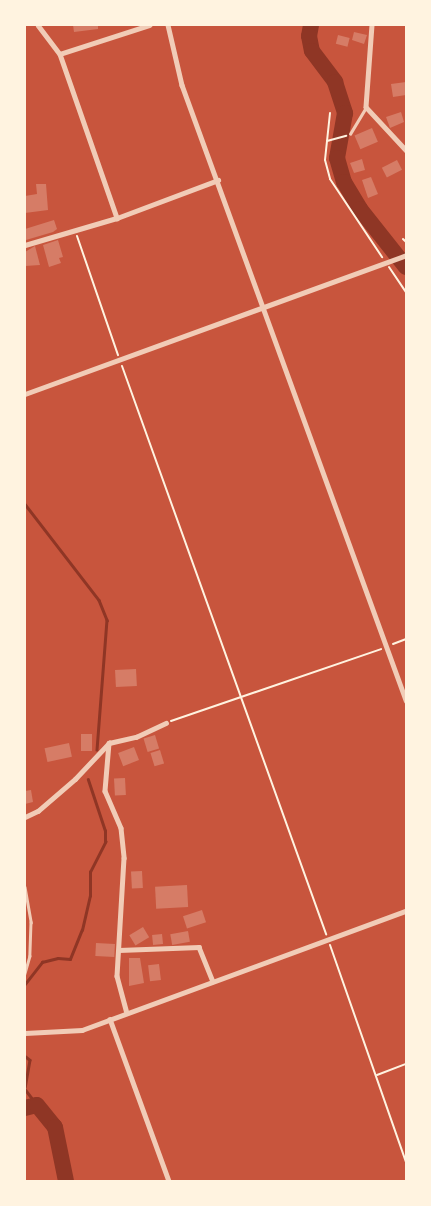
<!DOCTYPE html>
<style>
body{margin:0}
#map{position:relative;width:431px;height:1206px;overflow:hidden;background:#c8553d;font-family:Manrope,sans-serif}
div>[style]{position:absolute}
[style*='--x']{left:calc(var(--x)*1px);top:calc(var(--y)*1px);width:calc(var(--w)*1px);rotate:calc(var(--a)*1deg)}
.stream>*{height:2.5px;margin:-1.25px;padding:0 1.25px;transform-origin:1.25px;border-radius:1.25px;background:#8f3625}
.river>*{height:16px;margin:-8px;padding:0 8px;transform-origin:8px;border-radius:8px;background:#8f3625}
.building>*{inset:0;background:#d67c66;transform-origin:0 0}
.path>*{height:2px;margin:-1px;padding:0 1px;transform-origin:1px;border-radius:1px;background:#fff3e0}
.service>*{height:2.5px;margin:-1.25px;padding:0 1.25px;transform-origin:1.25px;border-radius:1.25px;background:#f1ccb7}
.minor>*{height:4.5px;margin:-2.25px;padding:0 2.25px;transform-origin:2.25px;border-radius:2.25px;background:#f1ccb7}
span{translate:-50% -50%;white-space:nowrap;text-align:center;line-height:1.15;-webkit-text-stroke:4px #fff3e0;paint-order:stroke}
.frame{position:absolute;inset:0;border:26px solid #fff3e0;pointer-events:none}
</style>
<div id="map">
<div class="stream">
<div style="--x:25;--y:504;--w:121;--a:52.4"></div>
<div style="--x:99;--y:600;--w:22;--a:68"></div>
<div style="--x:107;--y:620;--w:130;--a:94.4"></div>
<div style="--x:25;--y:984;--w:28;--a:-52"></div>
<div style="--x:42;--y:962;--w:16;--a:-14"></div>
<div style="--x:58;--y:958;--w:12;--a:5"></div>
<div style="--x:70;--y:959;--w:31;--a:-68"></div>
<div style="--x:82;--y:930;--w:35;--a:-77"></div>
<div style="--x:90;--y:896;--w:24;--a:-90"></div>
<div style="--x:90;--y:872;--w:34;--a:-63"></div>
<div style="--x:105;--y:842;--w:11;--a:-90"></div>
<div style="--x:105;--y:831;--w:54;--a:-108.4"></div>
<div style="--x:25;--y:1056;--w:6;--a:39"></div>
<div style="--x:30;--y:1060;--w:27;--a:100"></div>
<div style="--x:25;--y:1089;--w:20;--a:53"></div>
</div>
<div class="river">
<div style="--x:311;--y:25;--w:11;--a:100"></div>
<div style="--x:309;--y:36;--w:15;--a:79"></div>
<div style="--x:312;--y:51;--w:39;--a:53"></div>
<div style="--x:335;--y:82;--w:33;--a:72"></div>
<div style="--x:345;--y:113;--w:46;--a:100.1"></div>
<div style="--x:337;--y:158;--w:25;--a:74"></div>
<div style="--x:344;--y:182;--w:31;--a:59"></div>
<div style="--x:360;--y:209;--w:74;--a:51.6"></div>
<div style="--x:25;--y:1108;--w:12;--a:-14"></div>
<div style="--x:37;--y:1105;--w:28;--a:51"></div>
<div style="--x:55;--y:1127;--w:55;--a:78.5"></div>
</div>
<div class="building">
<div style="clip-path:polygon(73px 25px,98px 25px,98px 29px,74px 32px)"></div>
<div style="clip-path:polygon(354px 32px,367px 35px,364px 44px,352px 40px)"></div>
<div style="left:338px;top:35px;width:12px;height:9px;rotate:14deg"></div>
<div style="clip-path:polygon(406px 82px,406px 95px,393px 97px,391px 84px)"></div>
<div style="clip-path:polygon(401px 112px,404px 122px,390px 128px,386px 117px)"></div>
<div style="left:372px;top:128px;width:15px;height:19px;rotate:67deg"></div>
<div style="clip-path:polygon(362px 159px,365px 170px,354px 173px,350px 163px)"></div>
<div style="left:397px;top:160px;width:11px;height:17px;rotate:63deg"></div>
<div style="clip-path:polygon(371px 177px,378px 194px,368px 198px,362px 180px)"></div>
<div style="clip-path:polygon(36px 184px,46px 184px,48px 210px,25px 213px,25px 196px,37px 194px)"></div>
<div style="clip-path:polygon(54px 220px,57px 229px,53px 232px,26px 240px,25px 229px)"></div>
<div style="clip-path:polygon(58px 240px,63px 257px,59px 258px,61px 263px,49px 267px,43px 245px)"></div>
<div style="clip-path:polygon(35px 246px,40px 265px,25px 266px,25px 252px)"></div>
<div style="left:136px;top:669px;width:17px;height:21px;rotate:87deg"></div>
<div style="left:81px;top:734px;width:11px;height:17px"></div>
<div style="left:155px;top:735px;width:14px;height:12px;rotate:73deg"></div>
<div style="left:69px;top:743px;width:14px;height:25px;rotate:78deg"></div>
<div style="left:134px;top:747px;width:14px;height:17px;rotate:69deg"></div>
<div style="left:160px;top:750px;width:14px;height:10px;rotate:73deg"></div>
<div style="left:125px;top:778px;width:17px;height:11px;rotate:87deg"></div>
<div style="clip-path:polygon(31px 790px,33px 802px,25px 804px,25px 791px)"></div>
<div style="left:142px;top:871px;width:17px;height:11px;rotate:87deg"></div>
<div style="left:187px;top:885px;width:22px;height:32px;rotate:87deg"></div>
<div style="left:202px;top:910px;width:13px;height:20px;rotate:72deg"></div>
<div style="left:143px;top:927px;width:12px;height:16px;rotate:59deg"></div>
<div style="left:188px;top:931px;width:11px;height:18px;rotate:80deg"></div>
<div style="left:162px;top:934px;width:10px;height:10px;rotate:84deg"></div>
<div style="left:96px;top:943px;width:19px;height:13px;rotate:3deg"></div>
<div style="clip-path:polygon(129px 958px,140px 958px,144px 983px,129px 986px)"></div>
<div style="left:159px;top:964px;width:16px;height:11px;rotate:83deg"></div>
</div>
<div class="path">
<div style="--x:330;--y:113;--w:47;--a:96.1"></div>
<div style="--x:325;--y:160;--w:20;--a:75"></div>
<div style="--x:330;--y:179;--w:94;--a:56.3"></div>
<div style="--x:327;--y:141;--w:20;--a:-15"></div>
<div style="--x:77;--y:236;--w:126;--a:71"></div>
<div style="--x:403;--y:239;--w:4;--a:45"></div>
<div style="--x:389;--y:267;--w:30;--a:56"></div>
<div style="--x:122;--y:366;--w:604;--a:70.24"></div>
<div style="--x:393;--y:644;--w:14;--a:-21"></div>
<div style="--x:171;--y:721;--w:222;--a:-18.9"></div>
<div style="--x:330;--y:945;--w:230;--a:70.7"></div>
<div style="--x:377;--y:1075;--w:31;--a:-21"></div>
</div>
<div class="service">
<div style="--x:350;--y:134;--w:31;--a:-59"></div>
<div style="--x:25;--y:887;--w:36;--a:80"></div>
<div style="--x:31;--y:922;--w:34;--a:92"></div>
<div style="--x:30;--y:956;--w:19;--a:106"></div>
</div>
<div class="minor">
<div style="--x:38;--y:25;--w:36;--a:53"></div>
<div style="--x:60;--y:54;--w:174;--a:70.8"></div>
<div style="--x:168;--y:25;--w:62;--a:76.9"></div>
<div style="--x:182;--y:85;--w:655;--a:69.99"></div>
<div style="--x:372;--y:25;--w:82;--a:94.2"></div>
<div style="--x:366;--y:107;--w:59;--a:47.1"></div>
<div style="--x:60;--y:54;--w:94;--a:-18"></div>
<div style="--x:25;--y:245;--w:96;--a:-16.4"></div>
<div style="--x:117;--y:218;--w:108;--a:-20.6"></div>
<div style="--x:25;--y:394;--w:406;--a:-20"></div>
<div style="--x:109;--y:743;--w:48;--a:94.8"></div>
<div style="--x:105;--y:791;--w:40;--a:66.6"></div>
<div style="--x:121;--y:828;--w:30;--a:84"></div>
<div style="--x:124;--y:858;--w:118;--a:93.4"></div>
<div style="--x:117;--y:976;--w:38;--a:75"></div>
<div style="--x:25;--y:817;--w:14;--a:-25"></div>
<div style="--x:38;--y:811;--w:49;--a:-40.9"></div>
<div style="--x:75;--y:779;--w:50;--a:-46.6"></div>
<div style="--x:109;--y:743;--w:28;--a:-13"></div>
<div style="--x:136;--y:737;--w:33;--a:-25"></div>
<div style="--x:119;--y:950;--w:80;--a:-2.1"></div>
<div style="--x:199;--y:947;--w:37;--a:68"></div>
<div style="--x:110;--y:1019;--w:172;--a:70"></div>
<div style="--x:25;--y:1033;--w:57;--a:-3"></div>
<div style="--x:82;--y:1030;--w:345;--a:-20.2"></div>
</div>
<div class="frame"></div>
</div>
